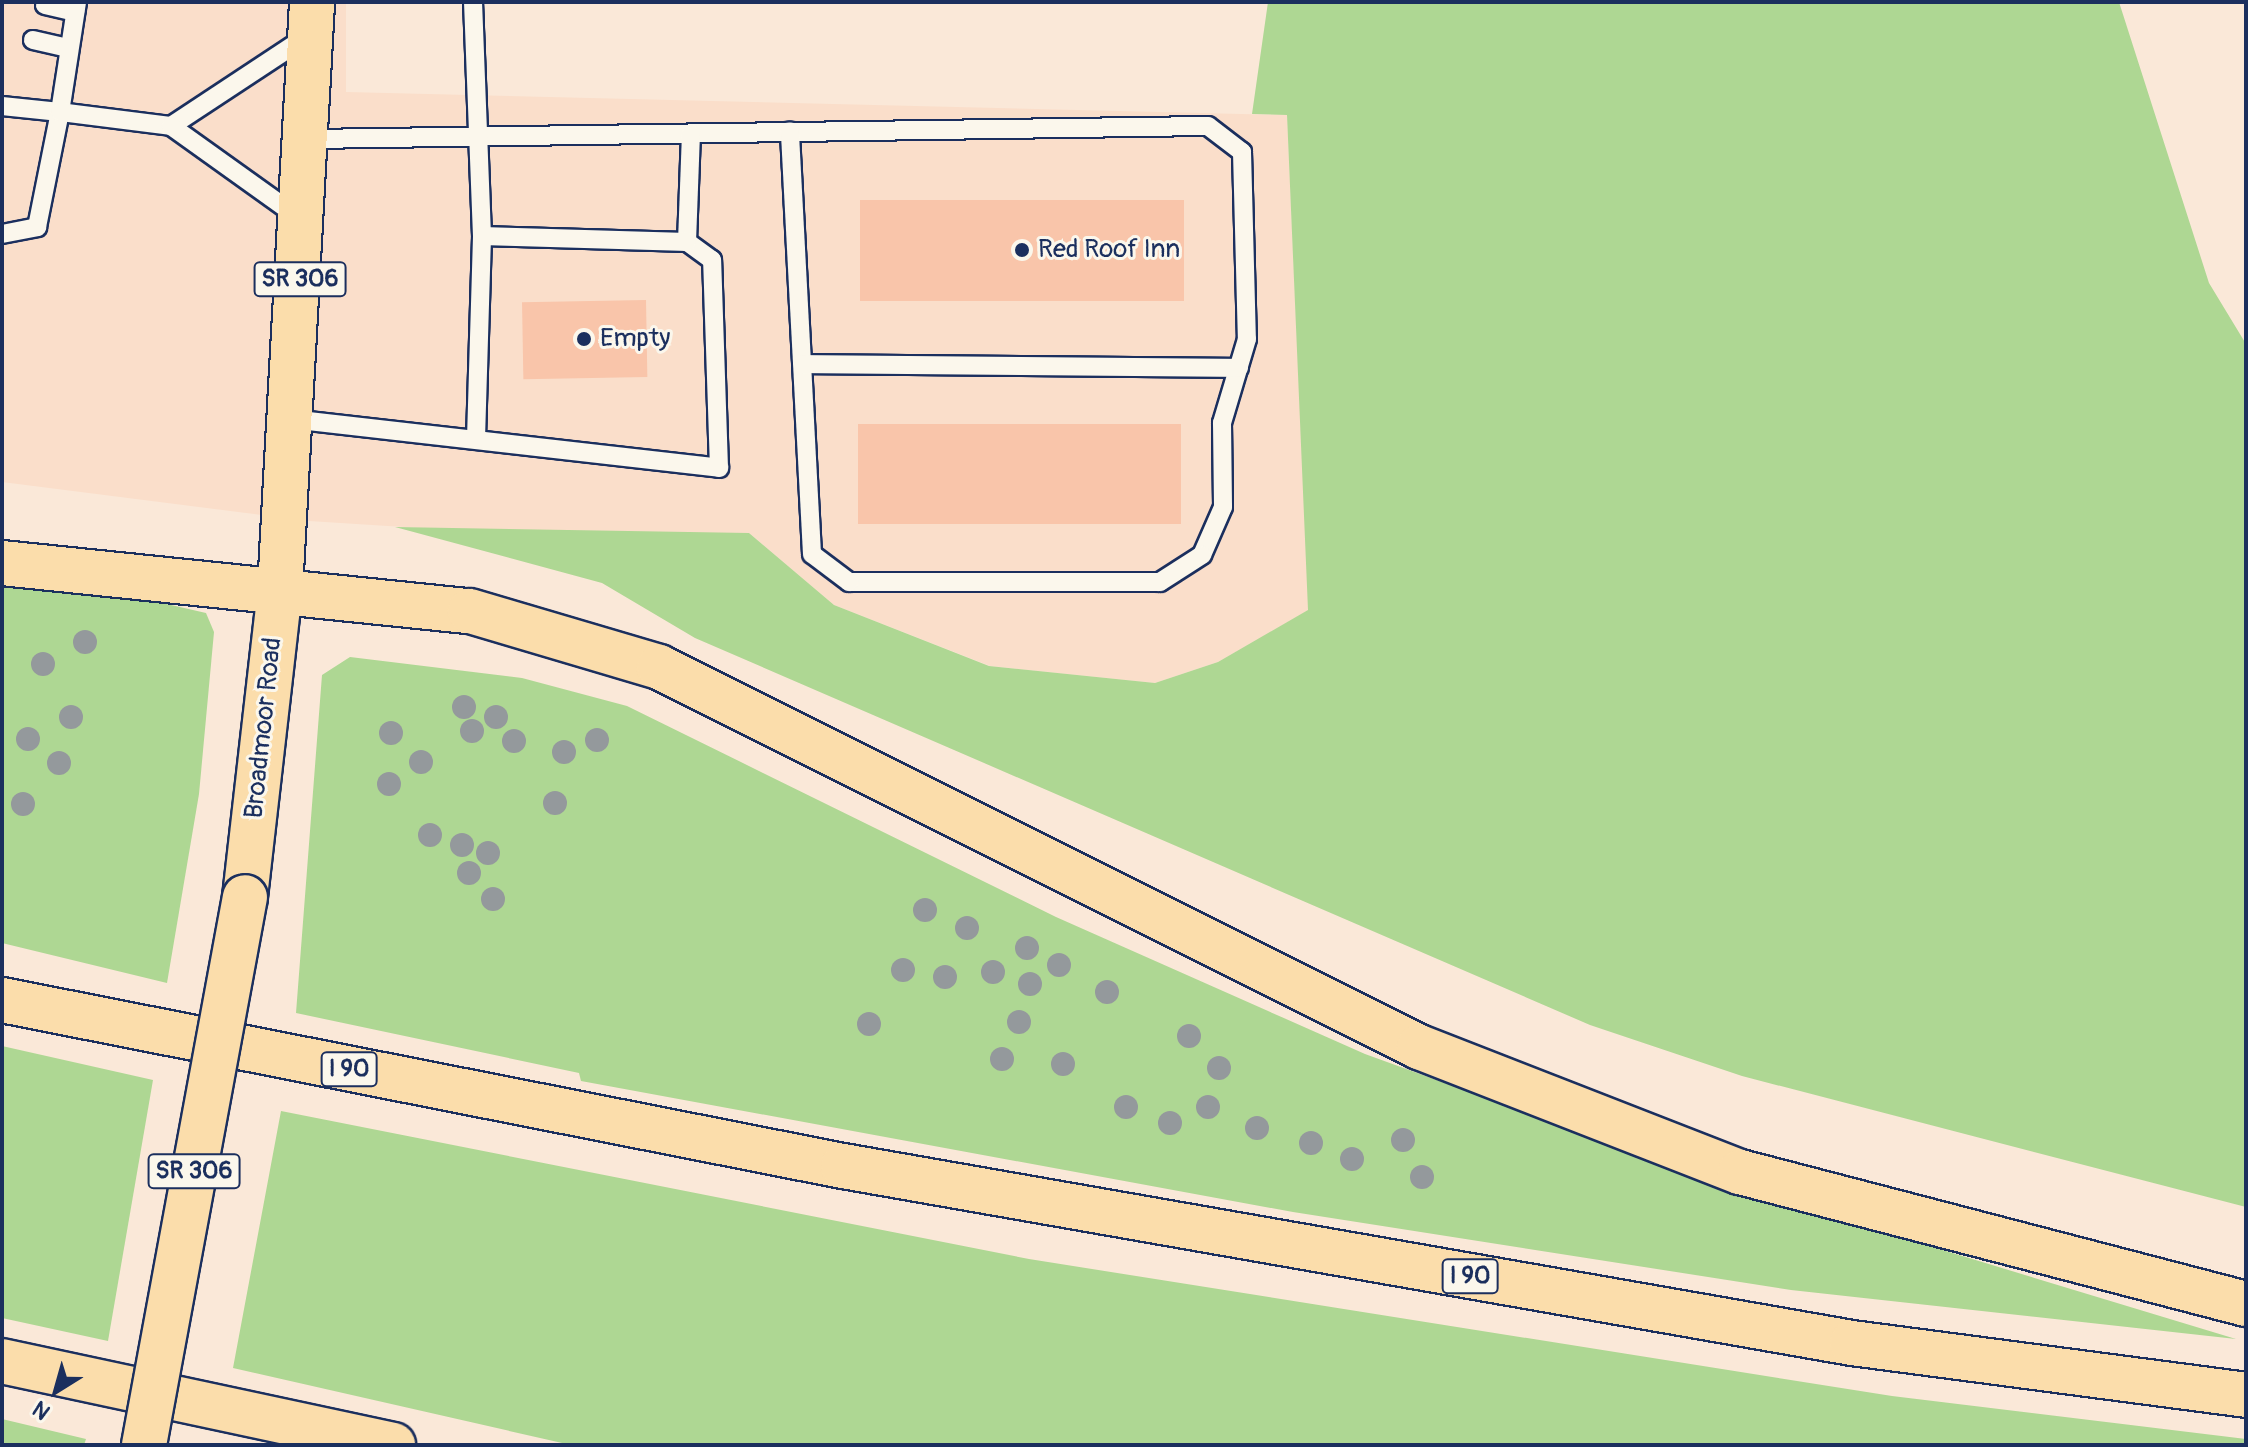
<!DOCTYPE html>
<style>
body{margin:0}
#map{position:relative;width:2248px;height:1447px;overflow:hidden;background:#fae8d8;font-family:Pangolin,sans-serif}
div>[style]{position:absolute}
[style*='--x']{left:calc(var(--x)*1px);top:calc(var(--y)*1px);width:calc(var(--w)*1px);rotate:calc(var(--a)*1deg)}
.built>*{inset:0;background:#fadeca}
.green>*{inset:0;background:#aed793}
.building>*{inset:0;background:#f9c5aa;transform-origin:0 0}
.roads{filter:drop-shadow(2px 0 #1b2f5e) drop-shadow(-2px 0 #1b2f5e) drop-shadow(0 2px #1b2f5e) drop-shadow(0 -2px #1b2f5e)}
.service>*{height:18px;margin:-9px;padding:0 9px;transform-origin:9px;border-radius:9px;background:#fbf7ec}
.primary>*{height:44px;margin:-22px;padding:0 22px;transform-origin:22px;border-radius:22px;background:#fbddab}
.motorway>*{height:44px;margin:-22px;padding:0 22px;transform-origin:22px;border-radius:22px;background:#fbddab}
.bridges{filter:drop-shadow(2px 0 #1b2f5e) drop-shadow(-2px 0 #1b2f5e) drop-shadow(0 2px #1b2f5e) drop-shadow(0 -2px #1b2f5e)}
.primary-bridge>*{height:44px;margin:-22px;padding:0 22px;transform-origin:22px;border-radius:22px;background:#fbddab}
.trees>*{width:24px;height:24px;margin:-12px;border-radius:50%;background:#94999c}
.dots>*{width:22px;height:22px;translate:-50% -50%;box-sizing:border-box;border:4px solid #fbf7ec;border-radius:50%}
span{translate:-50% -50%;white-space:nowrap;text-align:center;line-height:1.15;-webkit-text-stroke:6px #fbf7ec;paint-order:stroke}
.shield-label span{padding:2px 6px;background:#fbf7ec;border:2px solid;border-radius:6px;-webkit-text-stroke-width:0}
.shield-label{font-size:24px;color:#1b2f5e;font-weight:700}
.poi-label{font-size:26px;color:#1b2f5e}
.left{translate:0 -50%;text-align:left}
.street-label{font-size:26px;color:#1b2f5e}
.frame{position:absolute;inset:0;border:4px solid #1b2f5e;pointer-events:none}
.north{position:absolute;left:16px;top:1351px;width:80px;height:80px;-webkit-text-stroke:6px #fbf7ec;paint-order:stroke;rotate:217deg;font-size:22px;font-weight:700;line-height:32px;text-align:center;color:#1b2f5e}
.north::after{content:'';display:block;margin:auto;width:28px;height:36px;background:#1b2f5e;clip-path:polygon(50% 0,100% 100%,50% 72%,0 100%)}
</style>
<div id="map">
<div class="built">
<div style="clip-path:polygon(2px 2px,346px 2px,346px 92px,1287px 115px,1309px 610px,1218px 662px,1155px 683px,990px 666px,834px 605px,749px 533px,498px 533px,309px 521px,2px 482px)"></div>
</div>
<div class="green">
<div style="clip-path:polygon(1268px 2px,2119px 2px,2209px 283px,2246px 344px,2246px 1207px,1742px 1076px,1590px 1025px,695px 638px,602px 583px,395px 527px,749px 533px,834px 605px,989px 666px,1155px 683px,1218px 662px,1308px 610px,1287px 115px,1252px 114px)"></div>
<div style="clip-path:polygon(2px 582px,97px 588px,206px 613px,214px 632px,199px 794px,167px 983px,2px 943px)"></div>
<div style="clip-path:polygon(350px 657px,522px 678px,627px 706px,1056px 917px,1365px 1054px,1715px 1181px,2236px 1339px,1791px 1290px,1293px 1212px,581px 1081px,579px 1073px,296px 1013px,322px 675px)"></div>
<div style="clip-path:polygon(2px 1046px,153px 1080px,108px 1341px,2px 1318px)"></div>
<div style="clip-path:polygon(281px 1111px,1029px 1259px,1892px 1396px,2246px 1439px,2246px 1445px,571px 1445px,233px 1368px)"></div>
<div style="clip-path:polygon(2px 1419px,86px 1439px,84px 1445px,2px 1445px)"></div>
</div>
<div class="building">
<div style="left:860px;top:200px;width:324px;height:101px"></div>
<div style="left:646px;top:300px;width:77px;height:124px;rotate:89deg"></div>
<div style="left:858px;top:424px;width:323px;height:100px"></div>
</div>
<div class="roads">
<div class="service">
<div style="--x:45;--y:5;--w:31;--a:13"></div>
<div style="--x:33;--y:40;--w:37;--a:13"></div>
<div style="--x:2;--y:106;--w:58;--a:5.9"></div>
<div style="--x:60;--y:112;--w:111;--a:-81.2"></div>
<div style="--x:171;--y:126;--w:162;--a:-33.4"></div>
<div style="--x:309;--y:139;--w:899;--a:-0.83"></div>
<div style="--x:1208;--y:126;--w:43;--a:37.4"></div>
<div style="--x:1242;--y:152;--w:187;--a:88.5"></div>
<div style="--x:1247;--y:339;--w:88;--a:106.6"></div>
<div style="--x:1222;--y:423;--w:84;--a:89.3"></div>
<div style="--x:1223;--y:507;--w:52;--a:113.6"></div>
<div style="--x:1202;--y:555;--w:50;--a:147.3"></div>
<div style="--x:1160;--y:582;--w:311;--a:180"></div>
<div style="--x:849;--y:582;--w:46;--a:-142.9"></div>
<div style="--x:812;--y:554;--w:423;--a:-93"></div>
<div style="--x:2;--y:234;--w:36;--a:-11"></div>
<div style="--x:37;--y:227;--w:117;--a:-78.7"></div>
<div style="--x:60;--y:112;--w:112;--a:7.2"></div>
<div style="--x:171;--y:126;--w:156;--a:35.6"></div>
<div style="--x:687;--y:242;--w:108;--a:-87.9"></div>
<div style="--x:803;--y:364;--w:436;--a:0.5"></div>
<div style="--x:291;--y:419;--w:431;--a:6.5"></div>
<div style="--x:719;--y:468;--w:208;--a:-91.9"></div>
<div style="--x:712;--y:260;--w:31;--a:-144"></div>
<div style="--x:687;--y:242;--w:205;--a:-178.3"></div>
<div style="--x:482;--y:236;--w:234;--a:-92.2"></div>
<div style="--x:476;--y:439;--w:203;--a:-88.3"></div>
</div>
<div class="primary">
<div style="--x:245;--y:897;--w:309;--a:-83.5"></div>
<div style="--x:280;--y:590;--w:589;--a:-86.88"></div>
</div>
<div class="motorway">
<div style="--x:2;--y:563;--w:470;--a:5.9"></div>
<div style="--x:470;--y:611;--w:197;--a:16.5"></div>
<div style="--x:659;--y:667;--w:850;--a:26.57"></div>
<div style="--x:1419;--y:1047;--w:344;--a:21.3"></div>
<div style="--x:1740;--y:1172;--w:523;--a:14.62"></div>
<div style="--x:2;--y:1000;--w:857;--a:11.17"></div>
<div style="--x:843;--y:1166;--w:1024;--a:9.95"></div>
<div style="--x:1852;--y:1343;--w:397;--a:7.5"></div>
<div style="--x:2;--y:1361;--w:400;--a:12.1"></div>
</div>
</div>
<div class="bridges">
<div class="primary-bridge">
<div style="--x:144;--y:1445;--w:557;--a:-79.56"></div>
</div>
</div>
<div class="trees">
<div style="left:85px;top:642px"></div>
<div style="left:43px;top:664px"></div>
<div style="left:464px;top:707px"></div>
<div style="left:71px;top:717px"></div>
<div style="left:496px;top:717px"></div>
<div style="left:472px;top:731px"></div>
<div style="left:391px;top:733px"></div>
<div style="left:28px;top:739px"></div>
<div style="left:597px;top:740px"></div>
<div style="left:514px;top:741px"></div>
<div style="left:564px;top:752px"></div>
<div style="left:421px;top:762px"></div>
<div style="left:59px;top:763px"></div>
<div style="left:389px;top:784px"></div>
<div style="left:555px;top:803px"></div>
<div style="left:23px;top:804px"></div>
<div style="left:430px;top:835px"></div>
<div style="left:462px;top:845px"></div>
<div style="left:488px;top:853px"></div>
<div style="left:469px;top:873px"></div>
<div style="left:493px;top:899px"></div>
<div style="left:925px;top:910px"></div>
<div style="left:967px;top:928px"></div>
<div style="left:1027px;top:948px"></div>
<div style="left:1059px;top:965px"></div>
<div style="left:903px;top:970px"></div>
<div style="left:993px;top:972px"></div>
<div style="left:945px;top:977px"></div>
<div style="left:1030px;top:984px"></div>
<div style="left:1107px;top:992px"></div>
<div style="left:1019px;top:1022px"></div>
<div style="left:869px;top:1024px"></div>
<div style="left:1189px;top:1036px"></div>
<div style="left:1002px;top:1059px"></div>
<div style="left:1063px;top:1064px"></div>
<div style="left:1219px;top:1068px"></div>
<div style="left:1126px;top:1107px"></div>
<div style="left:1208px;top:1107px"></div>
<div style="left:1170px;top:1123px"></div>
<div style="left:1257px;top:1128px"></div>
<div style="left:1403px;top:1140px"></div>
<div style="left:1311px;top:1143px"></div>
<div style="left:1352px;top:1159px"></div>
<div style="left:1422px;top:1177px"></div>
</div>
<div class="dots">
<div style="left:1022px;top:250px;background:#1b2f5e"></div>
<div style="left:584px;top:339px;background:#1b2f5e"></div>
</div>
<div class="shield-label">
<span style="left:300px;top:279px">SR 306</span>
<span style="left:349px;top:1069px">I 90</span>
<span style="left:194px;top:1171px">SR 306</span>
<span style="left:1470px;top:1276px">I 90</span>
</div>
<div class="poi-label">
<span class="left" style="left:1038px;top:250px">Red Roof Inn</span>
<span class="left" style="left:600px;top:339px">Empty</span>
</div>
<div class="street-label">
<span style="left:264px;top:728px;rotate:-84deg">Broadmoor Road</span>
</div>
<div class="frame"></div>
<div class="north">N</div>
</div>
